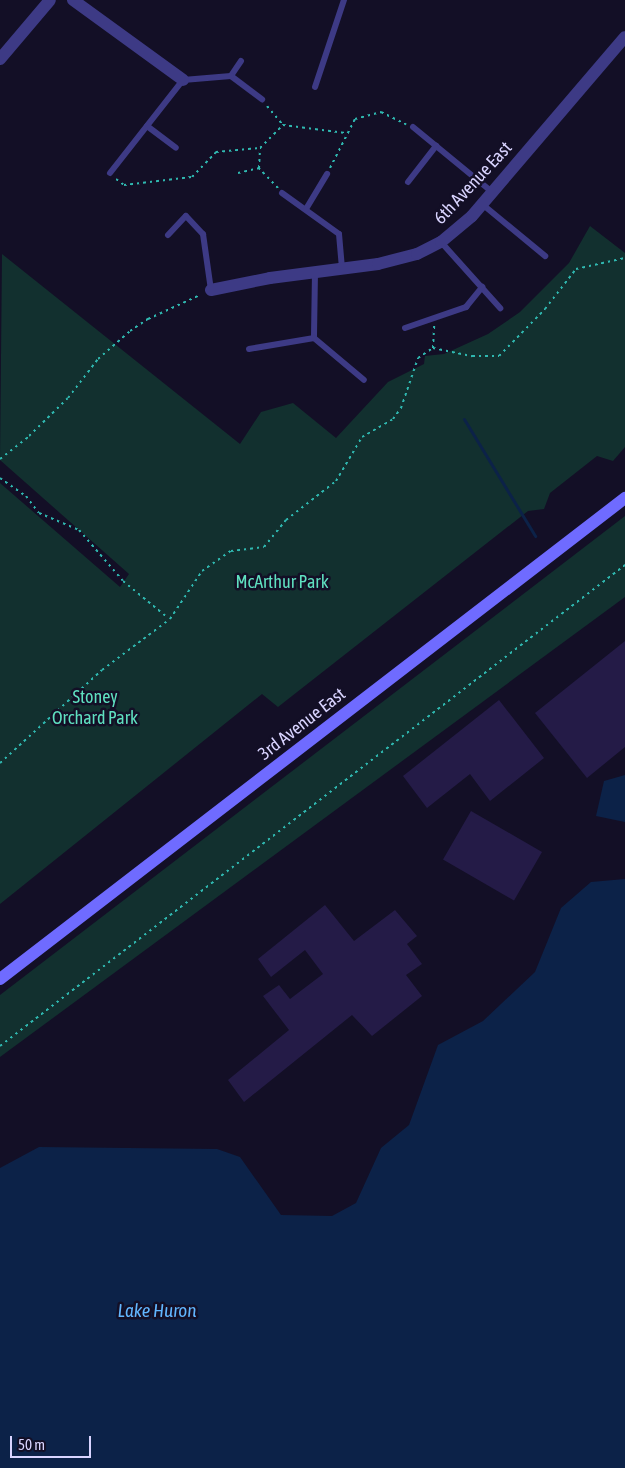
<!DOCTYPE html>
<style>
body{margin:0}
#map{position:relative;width:625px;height:1468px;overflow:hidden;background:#130f26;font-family:"Asap Condensed",sans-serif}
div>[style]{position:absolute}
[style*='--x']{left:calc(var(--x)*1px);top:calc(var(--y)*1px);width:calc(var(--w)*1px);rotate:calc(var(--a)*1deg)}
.green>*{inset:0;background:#12302f}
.water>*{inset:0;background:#0c2248}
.stream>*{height:3px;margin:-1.5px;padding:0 1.5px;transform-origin:1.5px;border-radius:1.5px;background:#0c2248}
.building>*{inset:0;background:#241b47;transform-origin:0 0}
.path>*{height:2px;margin-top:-1px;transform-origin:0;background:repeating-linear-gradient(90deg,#2fb8b0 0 2.5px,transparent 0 6.5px)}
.lane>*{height:6px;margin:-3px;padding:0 3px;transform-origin:3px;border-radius:3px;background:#3d3a85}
.street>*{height:12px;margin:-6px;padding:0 6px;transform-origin:6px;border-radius:6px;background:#3d3a85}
.secondary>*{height:12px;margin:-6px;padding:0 6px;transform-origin:6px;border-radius:6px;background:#6f6bff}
span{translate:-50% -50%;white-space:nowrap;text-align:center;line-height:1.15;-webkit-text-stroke:5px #130f26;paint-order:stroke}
.street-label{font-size:18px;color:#d9d4ff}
.park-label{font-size:18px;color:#5fe0c0}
.water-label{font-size:19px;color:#62b6ff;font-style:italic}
.scale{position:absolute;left:10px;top:1436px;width:81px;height:22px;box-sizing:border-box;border:2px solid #d9d4ff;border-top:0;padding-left:6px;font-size:15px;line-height:18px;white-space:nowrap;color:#d9d4ff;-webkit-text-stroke:4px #130f26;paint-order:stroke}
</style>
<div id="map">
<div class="green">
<div style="clip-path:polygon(590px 226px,625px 253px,625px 447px,613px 461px,597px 456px,550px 493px,544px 509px,528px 511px,278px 707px,262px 694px,0 904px,0 483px,120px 587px,129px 574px,0 460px,2px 254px,240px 444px,261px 412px,293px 403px,336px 438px,388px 382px,424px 364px,425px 356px,444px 354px,488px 334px,520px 312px,569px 263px)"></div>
<div style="clip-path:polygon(625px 516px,625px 597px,0 1057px,0 995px)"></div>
</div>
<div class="water">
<div style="clip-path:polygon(625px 775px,625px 822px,596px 816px,604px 781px)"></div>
<div style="clip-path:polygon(625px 879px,625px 1468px,0 1468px,0 1168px,39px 1147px,217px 1149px,240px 1157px,281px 1215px,332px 1216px,356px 1203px,381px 1148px,409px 1125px,438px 1045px,483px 1021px,535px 972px,561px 908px,591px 882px)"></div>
</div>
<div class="stream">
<div style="--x:464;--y:419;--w:137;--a:58.7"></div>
</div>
<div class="building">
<div style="clip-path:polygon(625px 641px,625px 747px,587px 778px,535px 713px)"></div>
<div style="clip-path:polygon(499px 700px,544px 758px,490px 801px,470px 774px,427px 808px,403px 776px)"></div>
<div style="left:471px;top:811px;width:82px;height:56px;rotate:30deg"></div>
<div style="clip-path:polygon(325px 905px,354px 941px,395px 910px,417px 936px,407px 944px,422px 964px,406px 975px,422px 996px,372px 1036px,352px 1015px,244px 1102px,228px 1080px,289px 1030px,263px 996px,279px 985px,290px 999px,323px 974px,305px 950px,271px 977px,258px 959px)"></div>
</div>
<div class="path">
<div style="--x:267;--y:106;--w:25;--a:50"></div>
<div style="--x:283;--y:125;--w:63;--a:7.4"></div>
<div style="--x:330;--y:168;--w:55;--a:-63"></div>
<div style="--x:355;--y:119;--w:27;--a:-15"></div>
<div style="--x:381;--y:112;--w:28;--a:26"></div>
<div style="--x:238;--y:173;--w:22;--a:-13"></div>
<div style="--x:116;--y:179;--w:10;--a:37"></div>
<div style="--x:124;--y:185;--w:68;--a:-6.7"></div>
<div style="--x:192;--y:177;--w:35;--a:-46"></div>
<div style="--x:216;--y:152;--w:44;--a:-5.2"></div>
<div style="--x:278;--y:188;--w:28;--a:-134"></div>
<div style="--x:259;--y:168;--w:20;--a:-87"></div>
<div style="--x:260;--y:148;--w:33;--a:-45"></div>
<div style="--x:433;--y:348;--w:40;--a:12"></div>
<div style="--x:472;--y:356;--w:27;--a:0"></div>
<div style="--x:499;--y:356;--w:66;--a:-45.6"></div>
<div style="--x:545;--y:309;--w:51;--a:-52.2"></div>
<div style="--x:576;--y:269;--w:50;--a:-12.7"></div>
<div style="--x:0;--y:459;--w:37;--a:-38"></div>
<div style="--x:29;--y:436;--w:54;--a:-44.3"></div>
<div style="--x:68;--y:398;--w:49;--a:-52.4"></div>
<div style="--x:98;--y:359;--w:43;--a:-41.2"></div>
<div style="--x:130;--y:331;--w:22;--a:-34"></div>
<div style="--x:148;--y:319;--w:57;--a:-24.8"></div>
<div style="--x:0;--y:478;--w:32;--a:35"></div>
<div style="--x:26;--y:496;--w:21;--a:53"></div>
<div style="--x:39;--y:513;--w:43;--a:23"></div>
<div style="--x:79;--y:530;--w:67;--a:49.2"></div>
<div style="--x:123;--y:581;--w:58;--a:39.4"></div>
<div style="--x:0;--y:763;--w:138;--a:-42.4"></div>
<div style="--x:102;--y:670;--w:85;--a:-36.9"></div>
<div style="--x:170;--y:619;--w:58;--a:-56.3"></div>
<div style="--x:202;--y:571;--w:35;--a:-35"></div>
<div style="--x:231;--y:551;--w:33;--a:-7"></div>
<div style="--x:264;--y:547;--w:35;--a:-51"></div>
<div style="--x:286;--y:520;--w:63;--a:-38"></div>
<div style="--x:336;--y:481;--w:51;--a:-59.4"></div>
<div style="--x:362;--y:437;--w:36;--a:-30"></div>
<div style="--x:393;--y:419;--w:14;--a:-54"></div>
<div style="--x:401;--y:408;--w:53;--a:-71.2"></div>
<div style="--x:418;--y:358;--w:18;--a:-34"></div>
<div style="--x:433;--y:348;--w:22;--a:-87"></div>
<div style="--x:0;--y:1046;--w:789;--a:-37.58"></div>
</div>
<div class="lane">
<div style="--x:241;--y:61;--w:18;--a:124"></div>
<div style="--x:231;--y:76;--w:39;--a:37"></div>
<div style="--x:315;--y:87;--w:92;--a:-71.6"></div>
<div style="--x:147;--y:126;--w:36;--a:37"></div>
<div style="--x:413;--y:127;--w:102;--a:39.4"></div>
<div style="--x:110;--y:173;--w:118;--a:-51.9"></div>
<div style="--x:183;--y:80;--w:48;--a:-4.8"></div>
<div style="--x:408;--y:182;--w:46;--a:-52.1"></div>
<div style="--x:282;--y:193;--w:70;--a:35.7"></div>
<div style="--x:339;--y:234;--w:35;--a:85"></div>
<div style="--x:482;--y:204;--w:82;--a:39.5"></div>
<div style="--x:306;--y:209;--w:41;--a:-59"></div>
<div style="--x:168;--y:235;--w:26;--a:-47"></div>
<div style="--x:186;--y:216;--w:25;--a:47"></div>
<div style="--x:203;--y:234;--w:57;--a:81.9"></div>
<div style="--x:441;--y:242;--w:89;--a:48.2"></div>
<div style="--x:315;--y:272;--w:66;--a:90.9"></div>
<div style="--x:314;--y:338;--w:65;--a:40"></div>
<div style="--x:405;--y:328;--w:65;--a:-19"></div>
<div style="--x:466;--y:307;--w:26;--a:-51"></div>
<div style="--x:249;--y:349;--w:66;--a:-9.6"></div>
</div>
<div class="street">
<div style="--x:73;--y:0;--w:136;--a:36"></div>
<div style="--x:0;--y:59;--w:77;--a:-49.7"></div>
<div style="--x:211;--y:290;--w:60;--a:-11.5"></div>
<div style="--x:270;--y:278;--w:109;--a:-7.4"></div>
<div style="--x:378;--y:264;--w:40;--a:-14.4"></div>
<div style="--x:417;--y:254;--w:27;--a:-27"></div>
<div style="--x:441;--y:242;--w:40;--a:-40"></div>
<div style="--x:472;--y:216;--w:235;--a:-49.5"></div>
</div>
<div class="secondary">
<div style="--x:0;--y:979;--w:789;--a:-37.58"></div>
</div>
<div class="street-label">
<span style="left:473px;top:183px;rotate:-47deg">6th Avenue East</span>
<span style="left:302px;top:724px;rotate:-38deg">3rd Avenue East</span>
</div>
<div class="park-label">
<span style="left:282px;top:582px">McArthur Park</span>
<span style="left:95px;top:708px">Stoney<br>Orchard Park</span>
</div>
<div class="water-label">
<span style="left:157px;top:1311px">Lake Huron</span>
</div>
<div class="scale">50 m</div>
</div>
